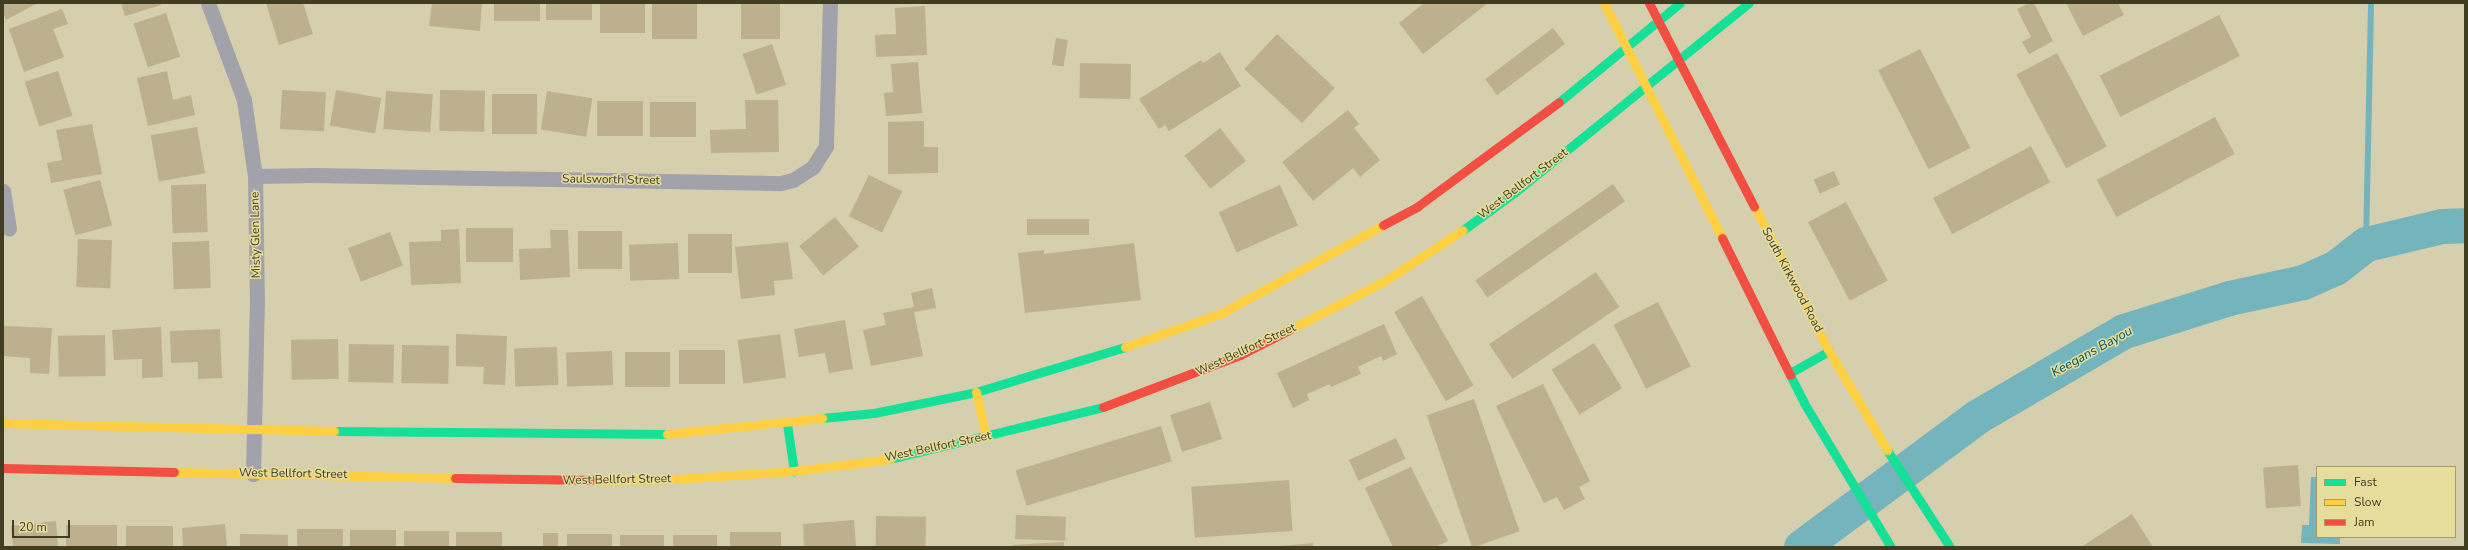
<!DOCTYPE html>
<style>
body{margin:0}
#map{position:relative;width:2468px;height:550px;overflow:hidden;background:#d5cfad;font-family:"Nunito Sans",sans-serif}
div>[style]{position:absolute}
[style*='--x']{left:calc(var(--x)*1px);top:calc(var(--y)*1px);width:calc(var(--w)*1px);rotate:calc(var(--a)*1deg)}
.water>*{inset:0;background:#73b4bd}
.stream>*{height:6px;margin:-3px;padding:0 3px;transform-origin:3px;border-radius:3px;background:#73b4bd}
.river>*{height:35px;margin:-17.5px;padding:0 17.5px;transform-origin:17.5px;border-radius:17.5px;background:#73b4bd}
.building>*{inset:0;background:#bdb08e;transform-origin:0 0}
.street>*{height:15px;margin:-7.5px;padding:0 7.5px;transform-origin:7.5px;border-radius:7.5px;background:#a2a2ab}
.fast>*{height:9px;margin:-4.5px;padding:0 4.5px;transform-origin:4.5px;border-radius:4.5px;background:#16e098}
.slow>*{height:9px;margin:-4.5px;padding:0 4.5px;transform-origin:4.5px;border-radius:4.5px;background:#ffcf43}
.jam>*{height:9px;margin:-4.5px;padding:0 4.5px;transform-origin:4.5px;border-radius:4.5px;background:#f24e42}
span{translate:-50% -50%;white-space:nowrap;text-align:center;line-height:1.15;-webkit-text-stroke:3px #e6dc9c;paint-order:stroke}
.street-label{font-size:12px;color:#413d23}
.water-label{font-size:13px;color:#00566a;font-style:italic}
.frame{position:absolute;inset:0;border:4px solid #413d23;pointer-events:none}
.legend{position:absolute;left:2316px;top:466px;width:140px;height:72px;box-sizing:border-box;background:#e6dc9c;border:1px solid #a49c6c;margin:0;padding:5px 7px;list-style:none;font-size:12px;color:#413d23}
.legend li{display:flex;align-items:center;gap:8px;height:20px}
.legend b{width:20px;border:1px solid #a49c6c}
.scale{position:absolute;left:12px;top:520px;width:58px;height:18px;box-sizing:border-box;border:2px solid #413d23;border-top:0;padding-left:5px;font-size:12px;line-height:14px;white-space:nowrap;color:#413d23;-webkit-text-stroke:3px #e6dc9c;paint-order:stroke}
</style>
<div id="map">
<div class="water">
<div style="clip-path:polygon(2311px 477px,2317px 477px,2317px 537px,2340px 537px,2340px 544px,2301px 543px,2302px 525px,2309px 525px)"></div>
</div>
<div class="stream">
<div style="--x:2366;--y:244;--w:241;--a:-88.8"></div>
</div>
<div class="river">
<div style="--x:1801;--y:547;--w:220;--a:-36.5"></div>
<div style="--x:1978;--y:416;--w:169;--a:-30.2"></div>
<div style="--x:2124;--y:331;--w:110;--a:-17.4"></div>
<div style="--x:2229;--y:298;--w:76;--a:-12.2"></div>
<div style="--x:2303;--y:282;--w:35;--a:-24"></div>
<div style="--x:2335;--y:268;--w:39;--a:-38"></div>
<div style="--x:2366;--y:244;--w:78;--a:-13.3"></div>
<div style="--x:2442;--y:226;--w:23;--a:-2"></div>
</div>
<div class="building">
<div style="clip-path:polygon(3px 3px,38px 3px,6px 20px,3px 13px)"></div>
<div style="clip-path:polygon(121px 3px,160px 3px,161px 5px,125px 16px)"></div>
<div style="clip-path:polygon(266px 3px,303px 3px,313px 34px,279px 45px)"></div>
<div style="clip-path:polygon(432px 3px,482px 3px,480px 31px,429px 26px)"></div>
<div style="left:494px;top:3px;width:46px;height:18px"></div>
<div style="left:546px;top:3px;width:46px;height:17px"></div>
<div style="left:600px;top:3px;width:45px;height:30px"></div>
<div style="left:652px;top:3px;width:45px;height:36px"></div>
<div style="left:741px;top:3px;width:39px;height:36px"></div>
<div style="clip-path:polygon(1424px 3px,1488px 3px,1423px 54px,1399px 23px)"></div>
<div style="clip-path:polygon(2029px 3px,2034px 3px,2053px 41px,2029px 54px,2022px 42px,2031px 37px,2017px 9px)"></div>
<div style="clip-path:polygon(2066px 3px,2118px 3px,2124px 15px,2083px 36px)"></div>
<div style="clip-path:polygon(925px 6px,927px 55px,876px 57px,875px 35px,896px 34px,895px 8px)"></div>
<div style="clip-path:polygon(62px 9px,68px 24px,53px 29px,64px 57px,24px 72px,9px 29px)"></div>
<div style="left:166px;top:13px;width:46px;height:34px;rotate:72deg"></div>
<div style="left:2219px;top:15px;width:46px;height:134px;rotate:63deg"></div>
<div style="left:1553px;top:28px;width:20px;height:85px;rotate:53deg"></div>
<div style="left:1277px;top:34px;width:79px;height:48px;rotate:43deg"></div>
<div style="left:1056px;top:38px;width:12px;height:27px;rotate:9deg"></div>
<div style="left:772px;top:44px;width:43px;height:31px;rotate:71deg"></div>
<div style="left:1920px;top:49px;width:111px;height:47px;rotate:63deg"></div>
<div style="clip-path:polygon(1220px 52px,1241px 86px,1169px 131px,1165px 125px,1159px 129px,1139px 99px,1201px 60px,1203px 63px)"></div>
<div style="left:2057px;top:53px;width:106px;height:46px;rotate:62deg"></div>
<div style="clip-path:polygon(918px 62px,922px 113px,886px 116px,884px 93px,893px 92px,891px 64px)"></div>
<div style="left:1080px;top:63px;width:51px;height:35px;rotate:1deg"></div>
<div style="left:58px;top:71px;width:47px;height:35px;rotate:72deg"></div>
<div style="clip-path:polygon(167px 71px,173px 100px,191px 95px,195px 115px,148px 126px,137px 78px)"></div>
<div style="left:282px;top:90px;width:44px;height:39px;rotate:3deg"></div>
<div style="left:336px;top:90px;width:46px;height:36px;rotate:10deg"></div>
<div style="left:440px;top:90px;width:45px;height:41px;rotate:1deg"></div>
<div style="left:386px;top:91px;width:47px;height:38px;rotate:4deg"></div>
<div style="left:547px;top:91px;width:46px;height:39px;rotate:9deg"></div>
<div style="left:492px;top:94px;width:45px;height:40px"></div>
<div style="clip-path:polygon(745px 100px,778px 100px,779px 152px,711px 153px,710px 130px,746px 129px)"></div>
<div style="left:643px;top:101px;width:35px;height:46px;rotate:90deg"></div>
<div style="left:650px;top:102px;width:46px;height:35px"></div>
<div style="clip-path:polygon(1348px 110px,1359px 124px,1354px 128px,1380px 160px,1360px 177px,1353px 168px,1313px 201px,1282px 162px)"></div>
<div style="left:2215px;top:117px;width:42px;height:134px;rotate:62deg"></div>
<div style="clip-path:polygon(924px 121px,924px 147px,938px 147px,938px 173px,888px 174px,888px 122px)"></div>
<div style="clip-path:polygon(92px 124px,102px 174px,51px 183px,47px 163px,62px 160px,56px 130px)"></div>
<div style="left:197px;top:127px;width:47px;height:47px;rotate:80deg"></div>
<div style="left:1220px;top:128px;width:42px;height:45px;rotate:52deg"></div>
<div style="left:2031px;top:146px;width:41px;height:111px;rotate:62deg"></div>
<div style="left:1834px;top:171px;width:15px;height:22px;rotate:67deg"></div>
<div style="left:869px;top:175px;width:37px;height:46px;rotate:26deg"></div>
<div style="left:100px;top:180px;width:47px;height:38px;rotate:75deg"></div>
<div style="left:206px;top:184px;width:48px;height:35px;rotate:88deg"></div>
<div style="left:1613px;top:184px;width:21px;height:168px;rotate:55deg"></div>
<div style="left:1280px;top:185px;width:44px;height:67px;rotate:66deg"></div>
<div style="left:1846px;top:202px;width:89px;height:43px;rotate:62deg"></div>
<div style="left:835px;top:217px;width:38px;height:46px;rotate:51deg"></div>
<div style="left:1089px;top:219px;width:16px;height:62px;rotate:90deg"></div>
<div style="left:513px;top:228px;width:34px;height:47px;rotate:90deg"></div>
<div style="clip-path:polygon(459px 229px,461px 283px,411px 285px,409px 242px,441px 241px,441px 230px)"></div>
<div style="clip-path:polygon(550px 230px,568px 230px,570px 277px,520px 280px,519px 249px,551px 248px)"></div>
<div style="left:578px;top:231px;width:44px;height:38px"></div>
<div style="left:390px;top:232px;width:36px;height:45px;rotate:69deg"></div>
<div style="left:688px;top:234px;width:44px;height:39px"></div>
<div style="left:78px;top:239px;width:34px;height:48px;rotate:2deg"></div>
<div style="left:209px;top:241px;width:47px;height:37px;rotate:88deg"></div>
<div style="clip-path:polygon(788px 242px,793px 279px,774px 281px,775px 295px,741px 299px,735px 247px)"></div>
<div style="left:678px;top:243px;width:36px;height:49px;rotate:88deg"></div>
<div style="clip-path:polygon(1134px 243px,1141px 300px,1025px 313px,1018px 253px,1044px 250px,1044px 254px)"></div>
<div style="left:1596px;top:272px;width:42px;height:129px;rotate:56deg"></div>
<div style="clip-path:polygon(932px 288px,936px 308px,914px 312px,923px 356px,871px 366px,863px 330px,886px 325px,883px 313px,914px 307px,911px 293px)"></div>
<div style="left:1422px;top:296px;width:103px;height:32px;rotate:60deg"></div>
<div style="left:1658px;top:302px;width:72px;height:50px;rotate:63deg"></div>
<div style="clip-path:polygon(845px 320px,853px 369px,829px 373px,825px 353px,799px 357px,794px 329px)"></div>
<div style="clip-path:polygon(1384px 324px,1397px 354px,1383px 361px,1381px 356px,1358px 367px,1361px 374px,1331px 387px,1330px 384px,1307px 394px,1309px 400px,1293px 408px,1277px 373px)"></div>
<div style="clip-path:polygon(3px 326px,52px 328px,49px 374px,30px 373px,30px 358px,3px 356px)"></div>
<div style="clip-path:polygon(161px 327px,163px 377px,142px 378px,142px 359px,114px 360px,112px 330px)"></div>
<div style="clip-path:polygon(220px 329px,222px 378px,198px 379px,198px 362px,171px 363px,170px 331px)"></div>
<div style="clip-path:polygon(456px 334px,507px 336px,505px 385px,483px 384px,484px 367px,456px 366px)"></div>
<div style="left:780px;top:334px;width:44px;height:43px;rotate:82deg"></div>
<div style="left:105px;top:335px;width:41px;height:47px;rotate:89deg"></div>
<div style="left:338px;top:339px;width:40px;height:47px;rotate:89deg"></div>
<div style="left:1594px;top:343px;width:53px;height:50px;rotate:58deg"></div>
<div style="left:349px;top:344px;width:45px;height:38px;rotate:1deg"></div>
<div style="left:402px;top:345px;width:47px;height:38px;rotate:1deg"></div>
<div style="left:557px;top:347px;width:38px;height:43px;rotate:88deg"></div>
<div style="left:725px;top:350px;width:34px;height:46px;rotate:90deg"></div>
<div style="left:612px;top:351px;width:34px;height:46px;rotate:88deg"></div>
<div style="left:625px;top:352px;width:45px;height:35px"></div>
<div style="clip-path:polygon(1543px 384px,1590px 481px,1579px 487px,1585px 499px,1564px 510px,1557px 497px,1544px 503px,1496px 406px)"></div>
<div style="left:1474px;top:399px;width:140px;height:50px;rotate:71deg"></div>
<div style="left:1210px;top:402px;width:39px;height:42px;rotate:72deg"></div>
<div style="left:1161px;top:426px;width:37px;height:152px;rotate:73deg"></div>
<div style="left:1396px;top:438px;width:23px;height:52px;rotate:65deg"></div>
<div style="left:2298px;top:465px;width:41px;height:35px;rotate:86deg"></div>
<div style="clip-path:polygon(1411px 467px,1448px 541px,1435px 547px,1393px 547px,1365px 488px)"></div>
<div style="left:1289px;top:480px;width:51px;height:98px;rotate:86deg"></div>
<div style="clip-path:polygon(2132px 514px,2153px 547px,2081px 547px)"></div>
<div style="left:1016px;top:515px;width:50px;height:24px;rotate:2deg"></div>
<div style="left:876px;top:516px;width:50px;height:31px;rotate:1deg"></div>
<div style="clip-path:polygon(854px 520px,856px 547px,804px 547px,803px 524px)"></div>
<div style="clip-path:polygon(56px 521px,58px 547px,13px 547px,11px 526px)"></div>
<div style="clip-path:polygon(225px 524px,227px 547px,183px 547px,182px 528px)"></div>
<div style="left:117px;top:525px;width:22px;height:51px;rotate:90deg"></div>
<div style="left:126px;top:526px;width:47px;height:21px"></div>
<div style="left:297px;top:529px;width:46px;height:18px"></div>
<div style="left:350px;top:530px;width:46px;height:17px"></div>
<div style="left:404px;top:531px;width:45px;height:16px"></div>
<div style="left:456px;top:532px;width:46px;height:15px"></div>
<div style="left:781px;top:532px;width:15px;height:51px;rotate:90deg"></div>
<div style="left:558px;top:533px;width:14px;height:15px;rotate:90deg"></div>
<div style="left:240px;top:534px;width:48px;height:13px;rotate:1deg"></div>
<div style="left:567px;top:534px;width:45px;height:13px"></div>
<div style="left:664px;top:535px;width:12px;height:44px;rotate:90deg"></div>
<div style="left:717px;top:535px;width:12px;height:44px;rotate:90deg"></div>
<div style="clip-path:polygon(1064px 542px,1064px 547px,1013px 547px,1013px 545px)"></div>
<div style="clip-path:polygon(1313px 543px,1313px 547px,1281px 547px,1281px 546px)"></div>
</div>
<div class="street">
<div style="--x:208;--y:3;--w:103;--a:69.6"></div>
<div style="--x:244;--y:100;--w:77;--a:81.8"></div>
<div style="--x:255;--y:176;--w:122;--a:89.1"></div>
<div style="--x:257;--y:298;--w:176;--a:91.3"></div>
<div style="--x:255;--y:176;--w:60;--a:-1"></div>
<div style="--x:315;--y:175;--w:466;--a:1"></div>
<div style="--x:781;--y:183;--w:12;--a:-14"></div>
<div style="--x:793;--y:180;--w:24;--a:-33"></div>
<div style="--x:813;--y:167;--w:25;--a:-58"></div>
<div style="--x:826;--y:146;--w:143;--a:-88.4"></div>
<div style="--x:3;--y:191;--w:38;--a:81"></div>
</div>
<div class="fast">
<div style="--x:1559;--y:102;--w:156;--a:-39.3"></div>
<div style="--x:1463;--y:230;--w:63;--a:-36"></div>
<div style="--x:1514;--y:193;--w:302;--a:-39"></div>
<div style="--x:1790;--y:373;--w:45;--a:-29.4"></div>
<div style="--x:1790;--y:375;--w:31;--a:63"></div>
<div style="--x:1804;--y:403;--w:168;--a:58.9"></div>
<div style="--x:822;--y:418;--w:52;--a:-5.5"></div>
<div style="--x:874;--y:413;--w:104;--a:-11.6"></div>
<div style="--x:976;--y:392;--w:156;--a:-16.8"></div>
<div style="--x:787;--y:424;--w:48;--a:81.5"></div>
<div style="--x:334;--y:431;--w:333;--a:0.5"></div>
<div style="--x:1887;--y:450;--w:116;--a:57"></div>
<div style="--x:890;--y:459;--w:219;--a:-13.7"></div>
</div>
<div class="slow">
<div style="--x:1604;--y:3;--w:263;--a:63.3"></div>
<div style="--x:1754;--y:206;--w:163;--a:62.7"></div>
<div style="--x:1829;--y:351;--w:115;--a:59.6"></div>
<div style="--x:1289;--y:330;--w:106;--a:-27.1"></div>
<div style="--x:1383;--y:282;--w:95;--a:-33"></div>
<div style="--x:1125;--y:347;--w:101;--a:-19.2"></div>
<div style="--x:1220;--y:314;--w:186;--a:-28.6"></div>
<div style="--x:976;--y:392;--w:46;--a:77.5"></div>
<div style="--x:3;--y:423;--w:331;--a:1.4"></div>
<div style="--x:667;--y:434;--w:156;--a:-5.9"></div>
<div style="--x:174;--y:472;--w:281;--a:1.2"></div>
<div style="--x:598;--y:480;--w:79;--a:-0.7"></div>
<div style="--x:677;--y:479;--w:117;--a:-3.9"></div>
<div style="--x:794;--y:471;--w:97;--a:-7.1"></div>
</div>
<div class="jam">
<div style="--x:1649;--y:3;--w:229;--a:62.7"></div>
<div style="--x:1383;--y:225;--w:40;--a:-28"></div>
<div style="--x:1418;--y:206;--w:175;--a:-36.4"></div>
<div style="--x:1722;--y:238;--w:153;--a:63.6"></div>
<div style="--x:1103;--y:407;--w:147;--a:-20.8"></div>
<div style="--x:1240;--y:355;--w:55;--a:-27"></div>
<div style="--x:3;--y:468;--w:171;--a:1.3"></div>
<div style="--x:455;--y:478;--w:143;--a:0.8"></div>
</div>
<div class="street-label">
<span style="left:611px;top:180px;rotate:1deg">Saulsworth Street</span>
<span style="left:1523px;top:184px;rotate:-37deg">West Bellfort Street</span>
<span style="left:256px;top:235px;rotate:-91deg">Misty Glen Lane</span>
<span style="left:1792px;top:280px;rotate:62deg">South Kirkwood Road</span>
<span style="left:1246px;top:350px;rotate:-25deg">West Bellfort Street</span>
<span style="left:938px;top:447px;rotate:-12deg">West Bellfort Street</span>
<span style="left:293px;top:474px;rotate:1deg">West Bellfort Street</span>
<span style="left:617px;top:480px;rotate:-1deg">West Bellfort Street</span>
</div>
<div class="water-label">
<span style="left:2092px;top:352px;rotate:-29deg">Keegans Bayou</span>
</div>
<div class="frame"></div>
<ul class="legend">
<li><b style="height:5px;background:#16e098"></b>Fast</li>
<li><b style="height:5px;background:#ffcf43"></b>Slow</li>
<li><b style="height:5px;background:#f24e42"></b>Jam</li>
</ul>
<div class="scale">20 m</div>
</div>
